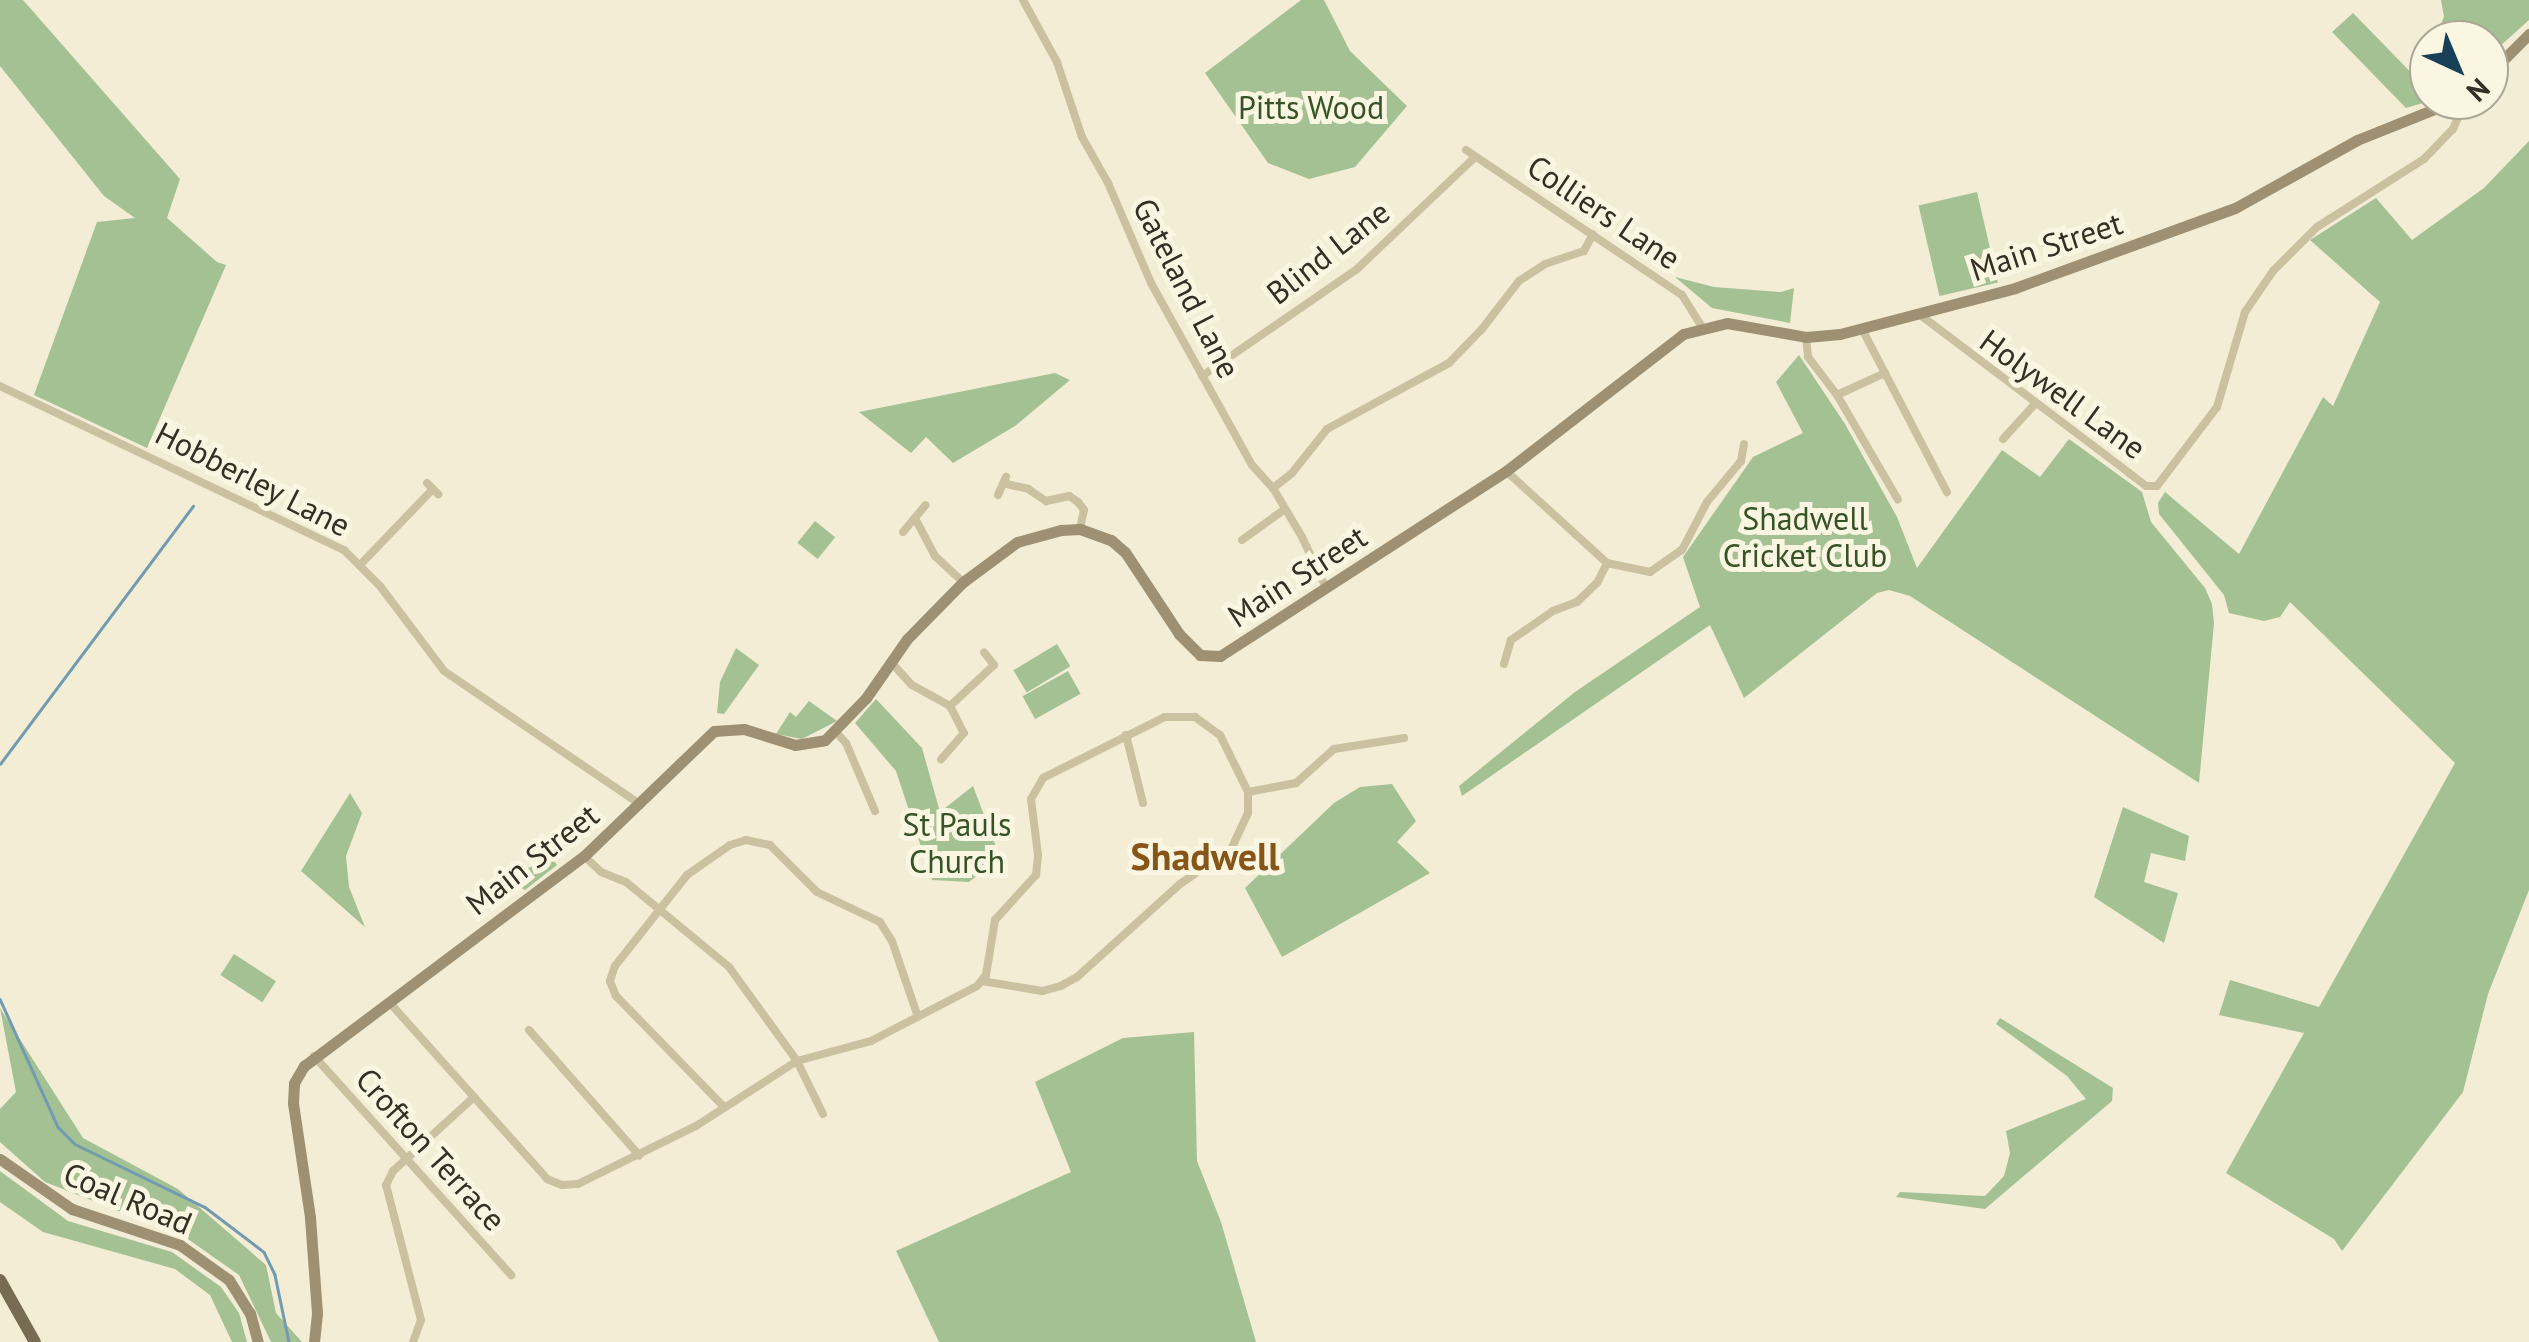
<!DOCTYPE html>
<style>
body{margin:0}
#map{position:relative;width:2529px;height:1342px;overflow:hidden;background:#f2edd4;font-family:"PT Sans",sans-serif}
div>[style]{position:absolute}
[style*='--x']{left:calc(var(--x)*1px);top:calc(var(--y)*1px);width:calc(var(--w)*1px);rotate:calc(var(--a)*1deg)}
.green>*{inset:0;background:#a4c194;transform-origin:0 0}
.stream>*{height:2.5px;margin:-1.25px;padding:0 1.25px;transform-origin:1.25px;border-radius:1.25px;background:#729ab1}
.street>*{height:8px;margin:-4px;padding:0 4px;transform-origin:4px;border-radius:4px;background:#cac1a0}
.secondary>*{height:11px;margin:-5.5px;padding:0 5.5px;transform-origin:5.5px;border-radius:5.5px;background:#9e9072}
.primary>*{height:12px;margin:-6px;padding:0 6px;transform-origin:6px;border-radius:6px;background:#776b54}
span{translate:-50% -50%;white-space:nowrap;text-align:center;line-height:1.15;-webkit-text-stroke:10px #faf6e1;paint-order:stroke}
.park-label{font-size:32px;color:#355326}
.street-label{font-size:32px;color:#342e24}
.quarter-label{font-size:38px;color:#885518;font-weight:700}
.north{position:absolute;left:2409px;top:20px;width:100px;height:100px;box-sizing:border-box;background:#faf6e1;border:2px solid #aba695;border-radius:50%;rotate:136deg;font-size:28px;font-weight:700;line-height:40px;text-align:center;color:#342e24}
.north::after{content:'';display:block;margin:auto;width:35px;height:45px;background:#173f57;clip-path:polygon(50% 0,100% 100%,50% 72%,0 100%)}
</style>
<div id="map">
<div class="green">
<div style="clip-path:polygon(0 0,23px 0,180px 179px,167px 218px,217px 262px,226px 265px,147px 448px,34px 395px,97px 222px,135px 218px,104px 196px,0 66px)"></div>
<div style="clip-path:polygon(1301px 0,1324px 0,1350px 51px,1407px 106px,1355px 167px,1309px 179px,1268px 163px,1205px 73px)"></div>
<div style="clip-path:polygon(2441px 0,2529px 0,2529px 20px,2489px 56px,2489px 40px,2435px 38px,2444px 17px)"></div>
<div style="clip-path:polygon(2353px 13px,2429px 91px,2429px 100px,2433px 100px,2406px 108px,2332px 32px)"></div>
<div style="clip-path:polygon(2529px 141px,2529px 890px,2488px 994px,2463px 1092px,2342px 1251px,2334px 1239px,2226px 1173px,2304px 1033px,2219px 1015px,2230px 980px,2319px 1007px,2455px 763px,2290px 602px,2280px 617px,2264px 621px,2229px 613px,2224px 595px,2159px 514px,2158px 503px,2165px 492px,2239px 554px,2323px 397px,2333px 406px,2380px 302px,2310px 240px,2376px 198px,2412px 240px,2484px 188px)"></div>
<div style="left:1977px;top:192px;width:93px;height:60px;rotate:77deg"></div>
<div style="clip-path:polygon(1675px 277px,1714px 287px,1781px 292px,1794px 288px,1790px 323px,1712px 308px)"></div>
<div style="clip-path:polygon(1799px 355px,1845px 424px,1897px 517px,1917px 568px,2002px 450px,2040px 477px,2069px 439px,2142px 492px,2151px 522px,2205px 588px,2212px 604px,2214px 623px,2199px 783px,1910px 596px,1889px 590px,1877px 593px,1744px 698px,1710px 625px,1462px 796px,1459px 786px,1575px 692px,1700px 607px,1683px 557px,1753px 457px,1803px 433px,1776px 382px)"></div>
<div style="clip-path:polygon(1055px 373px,1070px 380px,1015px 426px,953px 463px,926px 437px,911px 453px,859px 412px)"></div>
<div style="left:815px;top:521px;width:26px;height:28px;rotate:39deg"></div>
<div style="left:1057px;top:644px;width:26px;height:51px;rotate:59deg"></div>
<div style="clip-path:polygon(736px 648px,759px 665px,724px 714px,717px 713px,720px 682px)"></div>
<div style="left:1068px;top:671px;width:26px;height:52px;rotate:61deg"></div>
<div style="clip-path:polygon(876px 699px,922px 748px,940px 812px,973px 786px,1000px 857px,969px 882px,932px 880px,896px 771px,855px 723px)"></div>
<div style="clip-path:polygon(809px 701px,837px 721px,802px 739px,776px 734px,790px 712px,796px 717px)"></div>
<div style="clip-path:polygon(1392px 784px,1416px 821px,1397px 842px,1430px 873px,1282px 957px,1245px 888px,1334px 803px,1360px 787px)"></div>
<div style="clip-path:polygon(350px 793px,362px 813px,346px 856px,349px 887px,365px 927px,301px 871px)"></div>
<div style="clip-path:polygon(2123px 807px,2189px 836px,2185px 861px,2151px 853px,2144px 882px,2178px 893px,2164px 943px,2094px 897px)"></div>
<div style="clip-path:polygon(551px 856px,557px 865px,525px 890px,520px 887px,521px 872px)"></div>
<div style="left:234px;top:954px;width:50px;height:25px;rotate:33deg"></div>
<div style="clip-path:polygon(0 1008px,83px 1138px,178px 1189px,266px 1265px,276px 1313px,302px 1342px,271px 1342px,239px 1275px,185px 1237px,45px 1182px,0 1142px,0 1109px,16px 1092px)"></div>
<div style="clip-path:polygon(2000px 1018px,2113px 1088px,2112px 1101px,1985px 1209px,1896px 1197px,1900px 1192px,1985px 1196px,2004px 1176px,2010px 1153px,2006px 1131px,2086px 1099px,2067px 1076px,1996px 1024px)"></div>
<div style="clip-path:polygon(1194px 1032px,1197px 1161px,1221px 1222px,1256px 1342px,939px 1342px,896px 1251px,1071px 1172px,1035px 1082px,1123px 1038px)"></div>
<div style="clip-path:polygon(0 1171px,68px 1221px,172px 1252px,221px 1287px,239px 1313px,247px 1342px,232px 1342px,210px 1295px,175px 1269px,43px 1232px,0 1202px)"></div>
</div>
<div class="stream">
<div style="--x:0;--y:764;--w:322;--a:-53.2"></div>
<div style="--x:0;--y:999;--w:141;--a:65.6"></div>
<div style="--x:58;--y:1127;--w:24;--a:45"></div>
<div style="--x:75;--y:1144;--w:144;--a:25.9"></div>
<div style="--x:205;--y:1207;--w:74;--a:37.3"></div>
<div style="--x:264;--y:1252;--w:25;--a:64"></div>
<div style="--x:275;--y:1275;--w:68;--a:78.2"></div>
</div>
<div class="street">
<div style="--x:1023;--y:0;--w:71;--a:61.3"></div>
<div style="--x:1057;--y:62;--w:79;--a:71.6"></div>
<div style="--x:1082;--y:137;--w:53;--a:60.5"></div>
<div style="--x:1108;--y:183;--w:109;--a:66.7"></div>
<div style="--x:1151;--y:283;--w:208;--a:61"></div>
<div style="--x:1252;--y:465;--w:31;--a:48"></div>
<div style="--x:1273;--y:488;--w:57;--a:59.4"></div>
<div style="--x:1302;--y:537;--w:56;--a:64.8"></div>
<div style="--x:1466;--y:150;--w:260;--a:33.9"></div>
<div style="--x:1682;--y:295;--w:38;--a:58"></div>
<div style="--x:1919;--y:314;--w:263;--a:37.1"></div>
<div style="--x:2129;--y:473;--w:21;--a:37"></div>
<div style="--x:2146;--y:486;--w:11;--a:0"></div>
<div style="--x:2157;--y:486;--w:99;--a:-52.8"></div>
<div style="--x:2217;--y:407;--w:99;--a:-73.6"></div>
<div style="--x:2245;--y:312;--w:50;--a:-55.7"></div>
<div style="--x:2273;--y:271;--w:62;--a:-45"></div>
<div style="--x:2317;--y:227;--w:127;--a:-32.4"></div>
<div style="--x:2424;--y:159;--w:42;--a:-46"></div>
<div style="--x:2453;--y:129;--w:32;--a:-66"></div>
<div style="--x:1862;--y:329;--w:184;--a:62.5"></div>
<div style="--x:1806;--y:337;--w:20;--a:84"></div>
<div style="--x:1808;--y:357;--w:48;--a:52.7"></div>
<div style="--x:1837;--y:395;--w:121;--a:59.8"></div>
<div style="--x:1202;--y:376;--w:188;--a:-34.6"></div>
<div style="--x:1357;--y:269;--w:163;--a:-43.5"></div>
<div style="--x:0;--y:386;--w:381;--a:25.5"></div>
<div style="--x:344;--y:550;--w:51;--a:45"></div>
<div style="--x:380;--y:586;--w:106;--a:53"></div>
<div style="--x:444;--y:671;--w:238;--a:34.2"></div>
<div style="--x:1837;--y:395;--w:53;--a:-24.6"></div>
<div style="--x:2003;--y:439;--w:46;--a:-47.6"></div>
<div style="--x:1506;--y:471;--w:137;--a:42.3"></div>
<div style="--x:1607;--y:563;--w:44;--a:11.8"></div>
<div style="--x:1650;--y:572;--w:39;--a:-35"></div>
<div style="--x:1682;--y:550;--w:54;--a:-62.5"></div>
<div style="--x:1707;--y:502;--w:53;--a:-50.3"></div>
<div style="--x:1741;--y:461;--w:17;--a:-80"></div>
<div style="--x:427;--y:483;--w:16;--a:45"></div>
<div style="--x:1007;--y:484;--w:22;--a:13"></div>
<div style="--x:1028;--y:489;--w:22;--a:34"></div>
<div style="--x:1046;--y:501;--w:24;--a:-12"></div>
<div style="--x:1069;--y:496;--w:11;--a:34"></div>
<div style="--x:1078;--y:502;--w:10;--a:53"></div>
<div style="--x:1084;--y:510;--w:19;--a:102"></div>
<div style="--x:1273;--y:488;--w:24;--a:-38"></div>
<div style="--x:1292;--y:473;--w:56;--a:-51.5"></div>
<div style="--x:1327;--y:429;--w:139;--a:-28.4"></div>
<div style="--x:1449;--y:363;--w:47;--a:-45.9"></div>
<div style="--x:1482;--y:329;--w:61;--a:-52.4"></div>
<div style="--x:1519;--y:281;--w:31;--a:-33"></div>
<div style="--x:1545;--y:264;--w:41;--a:-18.4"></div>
<div style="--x:1584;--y:251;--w:19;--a:-62"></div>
<div style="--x:998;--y:495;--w:20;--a:-66"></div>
<div style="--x:915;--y:518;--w:43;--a:62.2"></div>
<div style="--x:935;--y:556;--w:38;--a:43"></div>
<div style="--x:903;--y:532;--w:35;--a:-50"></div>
<div style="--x:1242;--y:540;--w:53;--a:-35.8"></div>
<div style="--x:360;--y:565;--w:105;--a:-46.2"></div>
<div style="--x:891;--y:662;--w:31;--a:48"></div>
<div style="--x:912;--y:685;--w:43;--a:28.9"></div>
<div style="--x:950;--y:706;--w:30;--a:63"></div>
<div style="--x:964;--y:733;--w:35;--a:131"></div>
<div style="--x:1504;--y:664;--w:25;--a:-74"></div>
<div style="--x:1511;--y:640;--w:51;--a:-34.6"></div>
<div style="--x:1553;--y:611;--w:26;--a:-21"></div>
<div style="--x:1577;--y:602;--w:28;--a:-44"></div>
<div style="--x:1597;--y:583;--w:22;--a:-63"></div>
<div style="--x:950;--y:706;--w:60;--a:-43"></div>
<div style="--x:994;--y:665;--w:16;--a:-128"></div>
<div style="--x:836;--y:732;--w:15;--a:48"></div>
<div style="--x:846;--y:743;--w:74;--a:66.9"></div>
<div style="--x:1126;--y:735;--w:70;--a:76"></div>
<div style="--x:1248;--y:792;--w:49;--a:-10.6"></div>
<div style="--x:1296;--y:783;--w:51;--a:-41.8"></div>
<div style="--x:1334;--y:749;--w:71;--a:-8.9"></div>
<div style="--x:584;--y:856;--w:23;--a:43"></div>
<div style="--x:601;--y:872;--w:27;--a:22"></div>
<div style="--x:626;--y:882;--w:134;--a:39.5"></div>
<div style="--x:729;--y:967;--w:116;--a:54.1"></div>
<div style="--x:797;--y:1061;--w:59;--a:63.9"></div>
<div style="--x:389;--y:1002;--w:237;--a:48.2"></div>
<div style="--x:547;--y:1179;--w:16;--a:22"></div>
<div style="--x:562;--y:1185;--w:16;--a:-4"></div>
<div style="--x:578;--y:1184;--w:131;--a:-26.2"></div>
<div style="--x:696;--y:1126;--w:120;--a:-32.8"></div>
<div style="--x:797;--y:1061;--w:77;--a:-15.1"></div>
<div style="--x:871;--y:1041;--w:119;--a:-27.4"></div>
<div style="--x:977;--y:986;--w:14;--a:-51"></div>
<div style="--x:986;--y:975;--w:56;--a:-80.7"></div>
<div style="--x:995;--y:920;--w:61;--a:-47.7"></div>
<div style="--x:1036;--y:875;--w:20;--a:-84"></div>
<div style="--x:1038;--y:855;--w:56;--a:-97.1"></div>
<div style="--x:1031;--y:799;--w:24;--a:-60"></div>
<div style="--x:1043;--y:778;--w:136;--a:-26.6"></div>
<div style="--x:1165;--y:717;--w:30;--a:0"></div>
<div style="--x:1195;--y:717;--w:31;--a:36"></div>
<div style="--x:1220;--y:735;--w:64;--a:63.8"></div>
<div style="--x:1248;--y:792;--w:21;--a:90"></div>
<div style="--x:1248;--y:813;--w:40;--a:115"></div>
<div style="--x:1231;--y:849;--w:62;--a:145.5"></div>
<div style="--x:1180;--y:884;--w:139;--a:137.9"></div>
<div style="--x:1077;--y:977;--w:18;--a:151"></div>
<div style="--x:1061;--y:986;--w:20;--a:165"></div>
<div style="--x:1042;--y:991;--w:61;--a:-170.5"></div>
<div style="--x:529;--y:1030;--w:167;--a:48.7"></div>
<div style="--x:314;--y:1056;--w:295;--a:48"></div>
<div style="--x:724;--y:1107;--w:155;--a:-134.2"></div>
<div style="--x:616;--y:996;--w:16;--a:-112"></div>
<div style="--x:610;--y:981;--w:16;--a:-72"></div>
<div style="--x:615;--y:966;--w:116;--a:-51.6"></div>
<div style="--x:687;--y:875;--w:52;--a:-34.9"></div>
<div style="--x:730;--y:845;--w:17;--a:-17"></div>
<div style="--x:746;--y:840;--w:25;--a:12"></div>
<div style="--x:770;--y:845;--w:66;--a:45"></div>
<div style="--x:817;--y:892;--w:70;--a:25.5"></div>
<div style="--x:880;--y:922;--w:22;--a:58"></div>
<div style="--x:892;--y:941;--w:80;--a:71.1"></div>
<div style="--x:413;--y:1342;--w:23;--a:-70"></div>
<div style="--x:421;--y:1320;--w:139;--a:-104.5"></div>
<div style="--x:386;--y:1185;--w:16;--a:-63"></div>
<div style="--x:393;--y:1171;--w:110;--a:-42.4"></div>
</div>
<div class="secondary">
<div style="--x:2489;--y:74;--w:57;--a:-45"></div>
<div style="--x:0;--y:1159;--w:88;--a:34.8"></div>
<div style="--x:72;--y:1209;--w:114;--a:18.4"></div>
<div style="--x:180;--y:1245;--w:60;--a:35.5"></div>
<div style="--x:229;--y:1280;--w:39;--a:58"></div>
<div style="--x:250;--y:1313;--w:30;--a:75"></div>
<div style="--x:314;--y:1342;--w:29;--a:-84"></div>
<div style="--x:317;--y:1313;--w:96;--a:-94.2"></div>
<div style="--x:310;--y:1217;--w:115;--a:-98.5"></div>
<div style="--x:293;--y:1103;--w:20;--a:-87"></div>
<div style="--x:294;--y:1083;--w:20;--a:-60"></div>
<div style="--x:304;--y:1066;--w:350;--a:-36.9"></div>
<div style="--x:584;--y:856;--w:180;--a:-43.9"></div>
<div style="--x:714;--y:731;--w:30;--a:-4"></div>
<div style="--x:744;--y:729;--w:53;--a:17.4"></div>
<div style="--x:795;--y:745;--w:30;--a:-9"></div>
<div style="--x:825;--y:740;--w:59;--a:-45.7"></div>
<div style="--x:866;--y:698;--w:72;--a:-55.2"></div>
<div style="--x:907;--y:639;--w:80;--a:-45.5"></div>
<div style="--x:963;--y:582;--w:67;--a:-36.5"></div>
<div style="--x:1017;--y:542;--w:46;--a:-15.3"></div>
<div style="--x:1061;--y:530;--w:19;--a:-3"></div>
<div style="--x:1080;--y:529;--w:33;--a:20"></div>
<div style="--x:1111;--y:540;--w:18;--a:41"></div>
<div style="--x:1125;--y:552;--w:98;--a:56.6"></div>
<div style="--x:1179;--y:634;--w:30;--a:45"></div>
<div style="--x:1200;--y:655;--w:20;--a:3"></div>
<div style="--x:1220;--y:656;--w:341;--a:-32.9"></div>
<div style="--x:1506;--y:471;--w:224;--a:-37.7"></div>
<div style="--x:1683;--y:334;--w:45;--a:-14"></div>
<div style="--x:1727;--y:323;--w:80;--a:10"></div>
<div style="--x:1806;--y:337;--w:34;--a:-5"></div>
<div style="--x:1840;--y:334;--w:181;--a:-14.7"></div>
<div style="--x:2015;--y:288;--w:234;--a:-20"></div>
<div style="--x:2235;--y:208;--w:140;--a:-29.1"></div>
<div style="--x:2357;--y:140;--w:108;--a:-21.8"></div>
</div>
<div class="primary">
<div style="--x:0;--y:1280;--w:71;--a:60.6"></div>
</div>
<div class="park-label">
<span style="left:1311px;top:107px">Pitts Wood</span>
<span style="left:1805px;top:537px">Shadwell<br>Cricket Club</span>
<span style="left:957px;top:843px">St Pauls<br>Church</span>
</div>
<div class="street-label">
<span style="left:1604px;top:212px;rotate:34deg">Colliers Lane</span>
<span style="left:2046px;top:246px;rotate:-18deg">Main Street</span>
<span style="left:1328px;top:252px;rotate:-38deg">Blind Lane</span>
<span style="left:1187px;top:288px;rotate:63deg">Gateland Lane</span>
<span style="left:2063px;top:394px;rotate:36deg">Holywell Lane</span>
<span style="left:253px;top:479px;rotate:27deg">Hobberley Lane</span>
<span style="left:1297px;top:576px;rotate:-33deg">Main Street</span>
<span style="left:532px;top:859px;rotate:-38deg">Main Street</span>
<span style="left:431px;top:1149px;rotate:48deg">Crofton Terrace</span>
<span style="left:128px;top:1198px;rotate:23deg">Coal Road</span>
</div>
<div class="quarter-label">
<span style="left:1205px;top:856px">Shadwell</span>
</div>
<div class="north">N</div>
</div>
